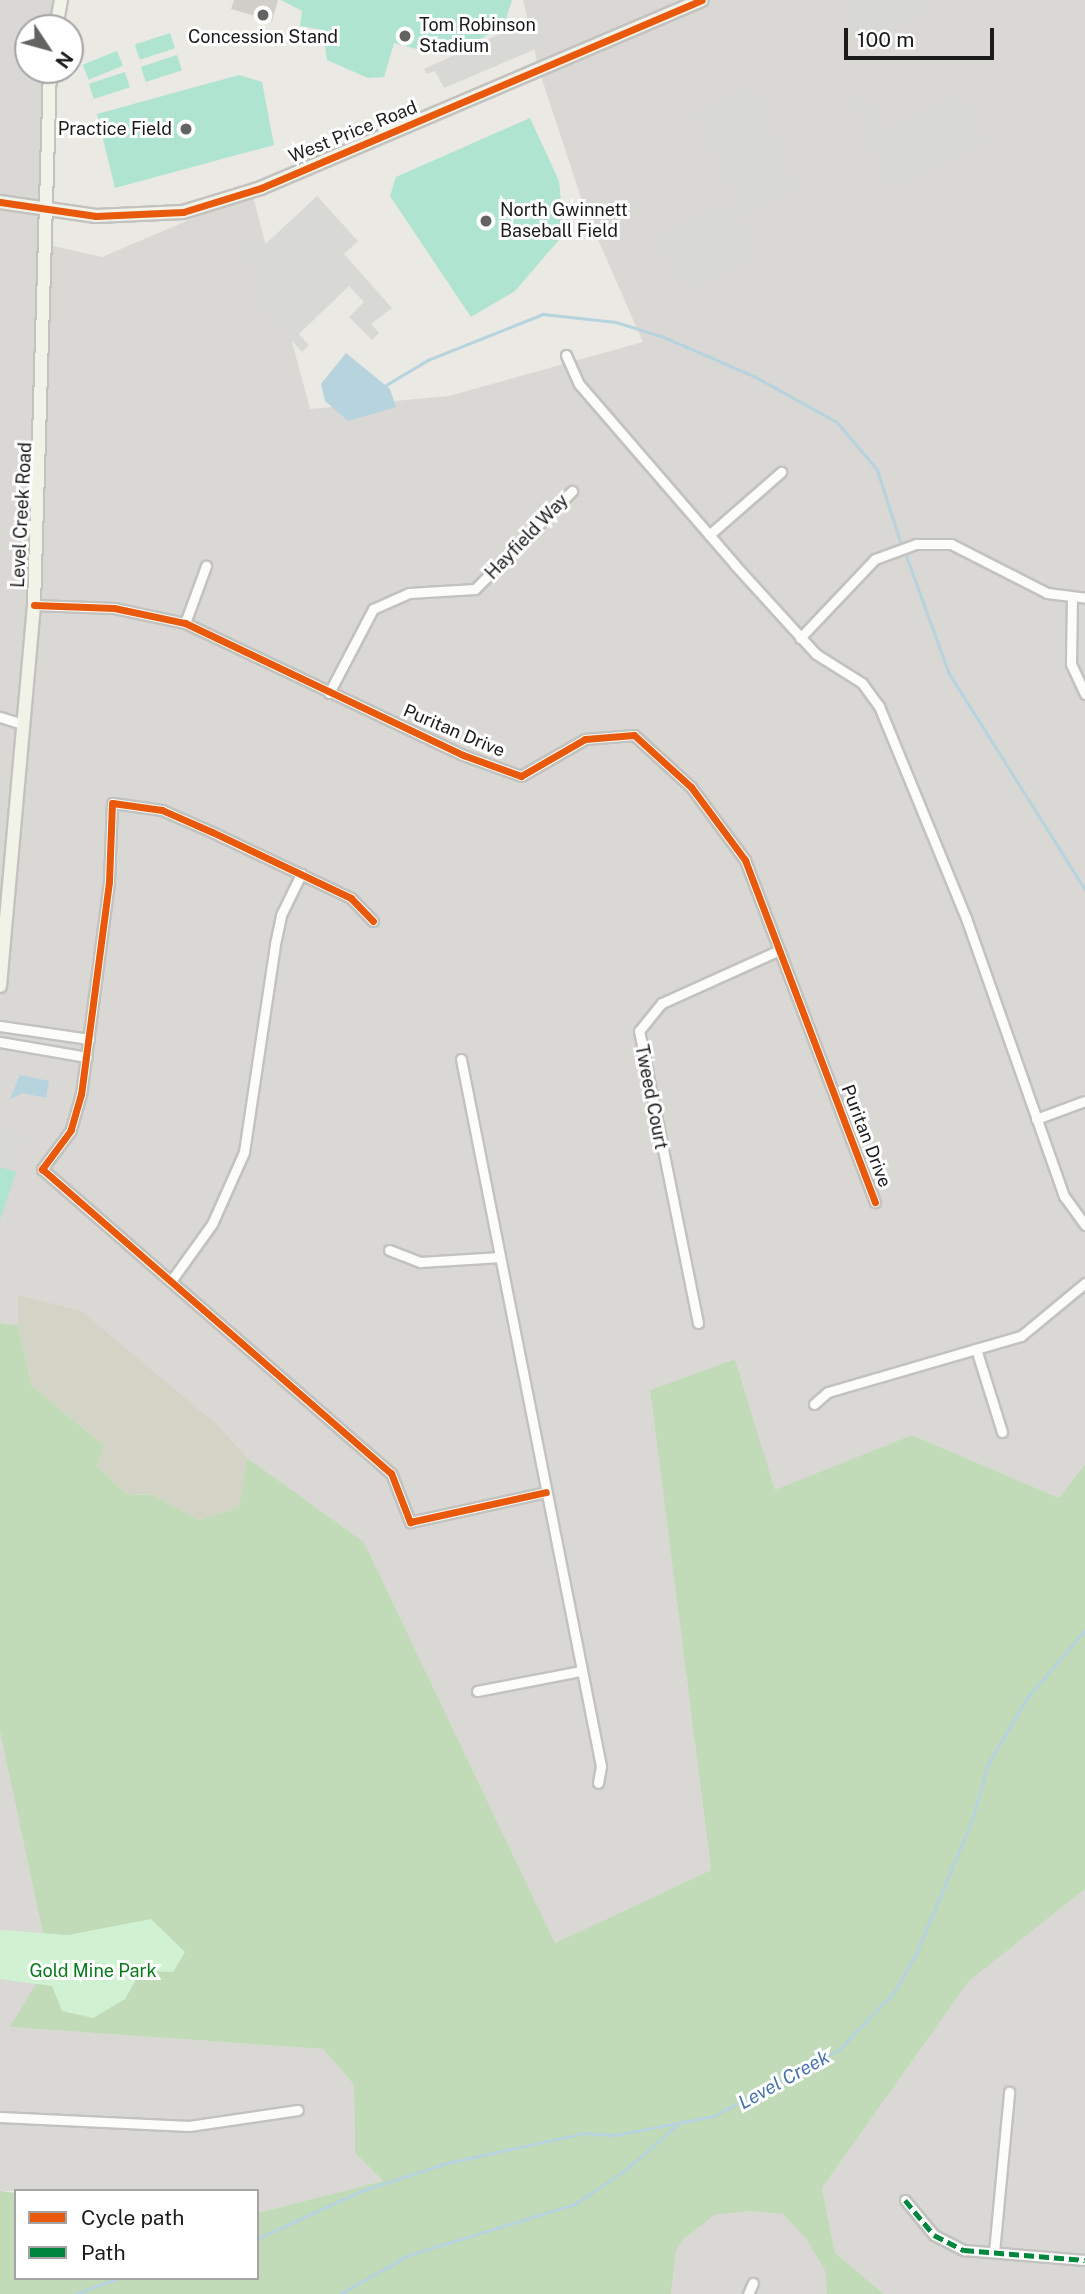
<!DOCTYPE html>
<style>
body{margin:0}
#map{position:relative;width:1085px;height:2294px;overflow:hidden;background:#eae9e3;font-family:"Public Sans",sans-serif}
div>[style]{position:absolute}
[style*='--x']{left:calc(var(--x)*1px);top:calc(var(--y)*1px);width:calc(var(--w)*1px);rotate:calc(var(--a)*1deg)}
.residential>*{inset:0;background:#d9d8d5}
.construction>*{inset:0;background:#d3d4c5}
.forest>*{inset:0;background:#c1dab8}
.park>*{inset:0;background:#d0f2d2}
.pitch>*{inset:0;background:#aee4d0;transform-origin:0 0}
.parking>*{inset:0;background:#d8d8d5}
.water>*{inset:0;background:#b6d3de}
.stream>*{height:2.5px;margin:-1.25px;padding:0 1.25px;transform-origin:1.25px;border-radius:1.25px;background:#b6d3de}
.building>*{inset:0;background:#d1cfca}
.roads{filter:drop-shadow(2px 0 #c2c2bf) drop-shadow(-2px 0 #c2c2bf) drop-shadow(0 2px #c2c2bf) drop-shadow(0 -2px #c2c2bf)}
.street>*{height:9px;margin:-4.5px;padding:0 4.5px;transform-origin:4.5px;border-radius:4.5px;background:#fcfcfb}
.secondary>*{height:12px;margin:-6px;padding:0 6px;transform-origin:6px;border-radius:6px;background:#f1f2e8}
.quiet>*{height:5px;margin-top:-2.5px;transform-origin:0;background:repeating-linear-gradient(90deg,#00873e 0 10px,transparent 0 15px)}
.cycleway>*{height:7px;margin:-3.5px;padding:0 3.5px;transform-origin:3.5px;border-radius:3.5px;background:#e8590c}
.dots>*{width:19px;height:19px;translate:-50% -50%;box-sizing:border-box;border:4px solid #fff;border-radius:50%}
span{translate:-50% -50%;white-space:nowrap;text-align:center;line-height:1.15;-webkit-text-stroke:6px #fff;paint-order:stroke}
.poi-label{font-size:18px;color:#1b1b1b}
.left{translate:0 -50%;text-align:left}
.right{translate:-100% -50%;text-align:right}
.street-label{font-size:18px;color:#1b1b1b}
.park-label{font-size:18px;color:#097a1b}
.water-label{font-size:19px;color:#4771ac;font-style:italic}
.legend{position:absolute;left:14px;top:2189px;width:245px;height:91px;box-sizing:border-box;background:#fff;border:2px solid #a4a4a4;margin:0;padding:9px 12px;list-style:none;font-size:21px;color:#1b1b1b}
.legend li{display:flex;align-items:center;gap:14px;height:35px}
.legend b{width:35px;border:2px solid #a4a4a4}
.north{position:absolute;left:14px;top:14px;width:70px;height:70px;box-sizing:border-box;background:#fff;border:2px solid #a4a4a4;border-radius:50%;rotate:126deg;font-size:19px;font-weight:700;line-height:28px;text-align:center;color:#1b1b1b}
.north::after{content:'';display:block;margin:auto;width:24px;height:32px;background:#636361;clip-path:polygon(50% 0,100% 100%,50% 72%,0 100%)}
.scale{position:absolute;left:844px;top:28px;width:150px;height:32px;box-sizing:border-box;border:4px solid #1b1b1b;border-top:0;padding-left:9px;font-size:21px;line-height:24px;white-space:nowrap;color:#1b1b1b;-webkit-text-stroke:5px #fff;paint-order:stroke}
</style>
<div id="map">
<div class="residential">
<div style="clip-path:polygon(0 0,62px 0,59px 28px,28px 28px,28px 70px,56px 70px,53px 246px,102px 257px,252px 193px,310px 409px,449px 396px,643px 342px,585px 210px,539px 70px,523px 0,1085px 0,1085px 1464px,1059px 1498px,912px 1435px,775px 1491px,735px 1359px,650px 1390px,711px 1870px,555px 1943px,364px 1542px,248px 1459px,239px 1507px,18px 1325px,0 1323px)"></div>
<div style="clip-path:polygon(0 1732px,49px 1962px,11px 2027px,323px 2049px,354px 2085px,355px 2153px,383px 2181px,257px 2213px,257px 2191px,0 2191px)"></div>
<div style="clip-path:polygon(1085px 1889px,1085px 2294px,884px 2294px,835px 2253px,822px 2188px,969px 1981px)"></div>
<div style="clip-path:polygon(749px 2211px,783px 2214px,807px 2240px,825px 2271px,827px 2294px,671px 2294px,676px 2251px,684px 2239px,715px 2215px)"></div>
</div>
<div class="construction">
<div style="clip-path:polygon(18px 1295px,81px 1311px,216px 1424px,247px 1458px,239px 1507px,199px 1520px,153px 1495px,126px 1494px,97px 1466px,105px 1446px,32px 1386px,18px 1325px)"></div>
</div>
<div class="forest">
<div style="clip-path:polygon(0 1323px,18px 1325px,32px 1386px,105px 1446px,97px 1466px,126px 1494px,153px 1495px,199px 1520px,239px 1507px,247px 1458px,364px 1542px,555px 1943px,711px 1870px,650px 1390px,735px 1359px,775px 1490px,912px 1435px,1059px 1498px,1085px 1464px,1085px 1889px,969px 1981px,822px 2188px,835px 2253px,884px 2294px,827px 2294px,825px 2271px,807px 2240px,783px 2214px,749px 2211px,715px 2215px,684px 2239px,676px 2251px,671px 2294px,0 2294px,0 2191px,16px 2193px,16px 2278px,257px 2278px,257px 2213px,383px 2181px,355px 2153px,354px 2085px,323px 2049px,10px 2027px,49px 1962px,0 1732px)"></div>
</div>
<div class="park">
<div style="clip-path:polygon(151px 1919px,185px 1952px,173px 1972px,141px 1971px,125px 1999px,93px 2018px,62px 2011px,52px 1986px,0 1979px,0 1930px,68px 1935px)"></div>
</div>
<div class="pitch">
<div style="clip-path:polygon(281px 0,512px 0,504px 25px,470px 45px,439px 55px,394px 43px,384px 77px,368px 78px,327px 60px,323px 30px,300px 26px,302px 11px)"></div>
<div style="left:170px;top:33px;width:16px;height:37px;rotate:72deg"></div>
<div style="left:117px;top:51px;width:16px;height:37px;rotate:68deg"></div>
<div style="left:177px;top:55px;width:16px;height:38px;rotate:72deg"></div>
<div style="left:125px;top:72px;width:16px;height:38px;rotate:72deg"></div>
<div style="clip-path:polygon(239px 75px,262px 82px,274px 145px,115px 188px,97px 114px)"></div>
<div style="clip-path:polygon(530px 118px,559px 181px,564px 234px,515px 291px,471px 317px,390px 196px,396px 177px)"></div>
<div style="clip-path:polygon(0 1167px,16px 1172px,0 1220px)"></div>
</div>
<div class="parking">
<div style="clip-path:polygon(932px 0,931px 7px,859px 39px,850px 1px)"></div>
<div style="clip-path:polygon(534px 18px,543px 46px,444px 88px,435px 71px,427px 74px,424px 69px)"></div>
<div style="clip-path:polygon(753px 86px,794px 186px,783px 192px,777px 205px,773px 196px,763px 200px,762px 211px,752px 208px,736px 224px,740px 233px,748px 229px,754px 246px,746px 249px,751px 262px,687px 292px,659px 237px,721px 209px,729px 214px,743px 198px,734px 193px,695px 111px)"></div>
<div style="clip-path:polygon(861px 90px,880px 131px,961px 96px,984px 146px,890px 188px,852px 95px)"></div>
<div style="clip-path:polygon(317px 196px,358px 241px,344px 254px,392px 308px,371px 324px,379px 333px,372px 340px,349px 317px,364px 302px,349px 286px,299px 334px,309px 345px,302px 352px,254px 299px,267px 285px,236px 251px,252px 243px,259px 250px)"></div>
<div style="clip-path:polygon(0 1125px,25px 1135px,13px 1160px,0 1155px)"></div>
</div>
<div class="water">
<div style="clip-path:polygon(346px 353px,390px 389px,396px 407px,348px 421px,325px 401px,321px 384px)"></div>
<div style="clip-path:polygon(20px 1075px,49px 1081px,46px 1098px,23px 1093px,10px 1099px)"></div>
</div>
<div class="stream">
<div style="--x:386;--y:385;--w:49;--a:-30.8"></div>
<div style="--x:428;--y:360;--w:124;--a:-21.8"></div>
<div style="--x:543;--y:314;--w:73;--a:6.3"></div>
<div style="--x:616;--y:322;--w:47;--a:17.3"></div>
<div style="--x:661;--y:336;--w:101;--a:23.3"></div>
<div style="--x:754;--y:376;--w:95;--a:29"></div>
<div style="--x:837;--y:422;--w:62;--a:49.6"></div>
<div style="--x:877;--y:469;--w:81;--a:72"></div>
<div style="--x:905;--y:552;--w:129;--a:70"></div>
<div style="--x:949;--y:673;--w:255;--a:57.8"></div>
<div style="--x:257;--y:2239;--w:115;--a:-24.8"></div>
<div style="--x:361;--y:2191;--w:90;--a:-18"></div>
<div style="--x:447;--y:2163;--w:141;--a:-12.3"></div>
<div style="--x:585;--y:2133;--w:31;--a:4"></div>
<div style="--x:616;--y:2135;--w:100;--a:-11"></div>
<div style="--x:714;--y:2116;--w:141;--a:-27.8"></div>
<div style="--x:839;--y:2050;--w:80;--a:-46.5"></div>
<div style="--x:894;--y:1992;--w:44;--a:-59.9"></div>
<div style="--x:916;--y:1954;--w:145;--a:-67.3"></div>
<div style="--x:972;--y:1820;--w:58;--a:-74.1"></div>
<div style="--x:988;--y:1764;--w:77;--a:-59.4"></div>
<div style="--x:1027;--y:1698;--w:89;--a:-49.5"></div>
<div style="--x:75;--y:2294;--w:47;--a:-20"></div>
<div style="--x:340;--y:2294;--w:79;--a:-29.5"></div>
<div style="--x:409;--y:2255;--w:174;--a:-17.1"></div>
<div style="--x:575;--y:2204;--w:64;--a:-34.2"></div>
<div style="--x:628;--y:2168;--w:65;--a:-41.3"></div>
</div>
<div class="building">
<div style="clip-path:polygon(234px 0,278px 0,272px 21px,231px 9px)"></div>
</div>
<div class="roads">
<div class="street">
<div style="--x:566;--y:355;--w:32;--a:66"></div>
<div style="--x:579;--y:384;--w:239;--a:49.2"></div>
<div style="--x:735;--y:565;--w:120;--a:47.7"></div>
<div style="--x:816;--y:654;--w:54;--a:32.2"></div>
<div style="--x:862;--y:683;--w:29;--a:54"></div>
<div style="--x:879;--y:706;--w:229;--a:67.7"></div>
<div style="--x:966;--y:918;--w:295;--a:70.6"></div>
<div style="--x:1064;--y:1196;--w:36;--a:54"></div>
<div style="--x:709;--y:535;--w:96;--a:-41.2"></div>
<div style="--x:1072;--y:598;--w:66;--a:90.9"></div>
<div style="--x:1071;--y:664;--w:33;--a:65"></div>
<div style="--x:34;--y:605;--w:80;--a:2.1"></div>
<div style="--x:114;--y:608;--w:73;--a:11.9"></div>
<div style="--x:185;--y:623;--w:308;--a:25.4"></div>
<div style="--x:463;--y:755;--w:62;--a:19.9"></div>
<div style="--x:521;--y:776;--w:74;--a:-30"></div>
<div style="--x:585;--y:739;--w:49;--a:-4.7"></div>
<div style="--x:634;--y:735;--w:77;--a:42.4"></div>
<div style="--x:691;--y:787;--w:91;--a:53.5"></div>
<div style="--x:745;--y:860;--w:366;--a:69.2"></div>
<div style="--x:185;--y:623;--w:61;--a:-69.8"></div>
<div style="--x:800;--y:638;--w:109;--a:-46.5"></div>
<div style="--x:875;--y:559;--w:44;--a:-20.1"></div>
<div style="--x:916;--y:544;--w:35;--a:0"></div>
<div style="--x:951;--y:544;--w:108;--a:27"></div>
<div style="--x:1047;--y:593;--w:38;--a:7"></div>
<div style="--x:329;--y:693;--w:95;--a:-62.4"></div>
<div style="--x:373;--y:609;--w:39;--a:-24"></div>
<div style="--x:409;--y:593;--w:66;--a:-3.5"></div>
<div style="--x:475;--y:589;--w:138;--a:-45.3"></div>
<div style="--x:0;--y:717;--w:24;--a:17"></div>
<div style="--x:373;--y:921;--w:32;--a:-134"></div>
<div style="--x:351;--y:898;--w:154;--a:-154.6"></div>
<div style="--x:212;--y:832;--w:55;--a:-156.3"></div>
<div style="--x:162;--y:810;--w:50;--a:-172"></div>
<div style="--x:112;--y:803;--w:79;--a:92.2"></div>
<div style="--x:109;--y:882;--w:214;--a:97.5"></div>
<div style="--x:81;--y:1094;--w:37;--a:106"></div>
<div style="--x:71;--y:1130;--w:49;--a:126.6"></div>
<div style="--x:42;--y:1169;--w:463;--a:41.1"></div>
<div style="--x:391;--y:1473;--w:53;--a:68.8"></div>
<div style="--x:410;--y:1522;--w:139;--a:-12.4"></div>
<div style="--x:0;--y:1026;--w:90;--a:8.3"></div>
<div style="--x:0;--y:1042;--w:88;--a:9.8"></div>
<div style="--x:461;--y:1059;--w:721;--a:78.8"></div>
<div style="--x:601;--y:1766;--w:17;--a:100"></div>
<div style="--x:1036;--y:1119;--w:52;--a:-20.2"></div>
<div style="--x:389;--y:1250;--w:34;--a:21"></div>
<div style="--x:421;--y:1262;--w:79;--a:-3.6"></div>
<div style="--x:171;--y:1281;--w:70;--a:-54.3"></div>
<div style="--x:212;--y:1224;--w:79;--a:-66"></div>
<div style="--x:244;--y:1152;--w:210;--a:-81.5"></div>
<div style="--x:275;--y:944;--w:30;--a:-78"></div>
<div style="--x:281;--y:915;--w:46;--a:-64"></div>
<div style="--x:698;--y:1323;--w:298;--a:-101.4"></div>
<div style="--x:639;--y:1031;--w:36;--a:-51"></div>
<div style="--x:662;--y:1003;--w:126;--a:-24.3"></div>
<div style="--x:976;--y:1349;--w:87;--a:72.6"></div>
<div style="--x:814;--y:1404;--w:18;--a:-41"></div>
<div style="--x:828;--y:1392;--w:201;--a:-16.2"></div>
<div style="--x:1021;--y:1336;--w:83;--a:-39.6"></div>
<div style="--x:477;--y:1691;--w:106;--a:-10.9"></div>
<div style="--x:0;--y:2117;--w:189;--a:2.7"></div>
<div style="--x:189;--y:2126;--w:110;--a:-8.4"></div>
<div style="--x:905;--y:2200;--w:45;--a:50.4"></div>
<div style="--x:934;--y:2235;--w:34;--a:27"></div>
<div style="--x:964;--y:2250;--w:121;--a:4.7"></div>
<div style="--x:994;--y:2252;--w:161;--a:-84.6"></div>
<div style="--x:748;--y:2294;--w:12;--a:-66"></div>
</div>
<div class="secondary">
<div style="--x:56;--y:28;--w:28;--a:-80"></div>
<div style="--x:0;--y:202;--w:97;--a:8.3"></div>
<div style="--x:96;--y:216;--w:87;--a:-2.6"></div>
<div style="--x:183;--y:212;--w:82;--a:-17.1"></div>
<div style="--x:261;--y:188;--w:479;--a:-23.1"></div>
<div style="--x:0;--y:986;--w:383;--a:-84.9"></div>
<div style="--x:34;--y:605;--w:535;--a:-88.29"></div>
</div>
</div>
<div class="quiet">
<div style="--x:905;--y:2200;--w:45;--a:50.4"></div>
<div style="--x:934;--y:2235;--w:34;--a:27"></div>
<div style="--x:964;--y:2250;--w:121;--a:4.7"></div>
</div>
<div class="cycleway">
<div style="--x:0;--y:202;--w:97;--a:8.3"></div>
<div style="--x:96;--y:216;--w:87;--a:-2.6"></div>
<div style="--x:183;--y:212;--w:82;--a:-17.1"></div>
<div style="--x:261;--y:188;--w:479;--a:-23.1"></div>
<div style="--x:34;--y:605;--w:80;--a:2.1"></div>
<div style="--x:114;--y:608;--w:73;--a:11.9"></div>
<div style="--x:185;--y:623;--w:308;--a:25.4"></div>
<div style="--x:463;--y:755;--w:62;--a:19.9"></div>
<div style="--x:521;--y:776;--w:74;--a:-30"></div>
<div style="--x:585;--y:739;--w:49;--a:-4.7"></div>
<div style="--x:634;--y:735;--w:77;--a:42.4"></div>
<div style="--x:691;--y:787;--w:91;--a:53.5"></div>
<div style="--x:745;--y:860;--w:366;--a:69.2"></div>
<div style="--x:373;--y:921;--w:32;--a:-134"></div>
<div style="--x:351;--y:898;--w:154;--a:-154.6"></div>
<div style="--x:212;--y:832;--w:55;--a:-156.3"></div>
<div style="--x:162;--y:810;--w:50;--a:-172"></div>
<div style="--x:112;--y:803;--w:79;--a:92.2"></div>
<div style="--x:109;--y:882;--w:214;--a:97.5"></div>
<div style="--x:81;--y:1094;--w:37;--a:106"></div>
<div style="--x:71;--y:1130;--w:49;--a:126.6"></div>
<div style="--x:42;--y:1169;--w:463;--a:41.1"></div>
<div style="--x:391;--y:1473;--w:53;--a:68.8"></div>
<div style="--x:410;--y:1522;--w:139;--a:-12.4"></div>
</div>
<div class="dots">
<div style="left:263px;top:15px;background:#636361"></div>
<div style="left:405px;top:36px;background:#636361"></div>
<div style="left:186px;top:129px;background:#636361"></div>
<div style="left:486px;top:221px;background:#636361"></div>
</div>
<div class="poi-label">
<span class="left" style="left:419px;top:36px">Tom Robinson<br>Stadium</span>
<span style="left:263px;top:37px">Concession Stand</span>
<span class="right" style="left:172px;top:129px">Practice Field</span>
<span class="left" style="left:500px;top:221px">North Gwinnett<br>Baseball Field</span>
</div>
<div class="street-label">
<span style="left:353px;top:132px;rotate:-22deg">West Price Road</span>
<span style="left:22px;top:515px;rotate:-87deg">Level Creek Road</span>
<span style="left:527px;top:537px;rotate:-46deg">Hayfield Way</span>
<span style="left:454px;top:731px;rotate:23deg">Puritan Drive</span>
<span style="left:651px;top:1097px;rotate:79deg">Tweed Court</span>
<span style="left:866px;top:1136px;rotate:69deg">Puritan Drive</span>
</div>
<div class="park-label">
<span style="left:93px;top:1971px">Gold Mine Park</span>
</div>
<div class="water-label">
<span style="left:784px;top:2080px;rotate:-29deg">Level Creek</span>
</div>
<ul class="legend">
<li><b style="height:9px;background:#e8590c"></b>Cycle path</li>
<li><b style="height:9px;background:#00873e"></b>Path</li>
</ul>
<div class="north">N</div>
<div class="scale">100 m</div>
</div>
